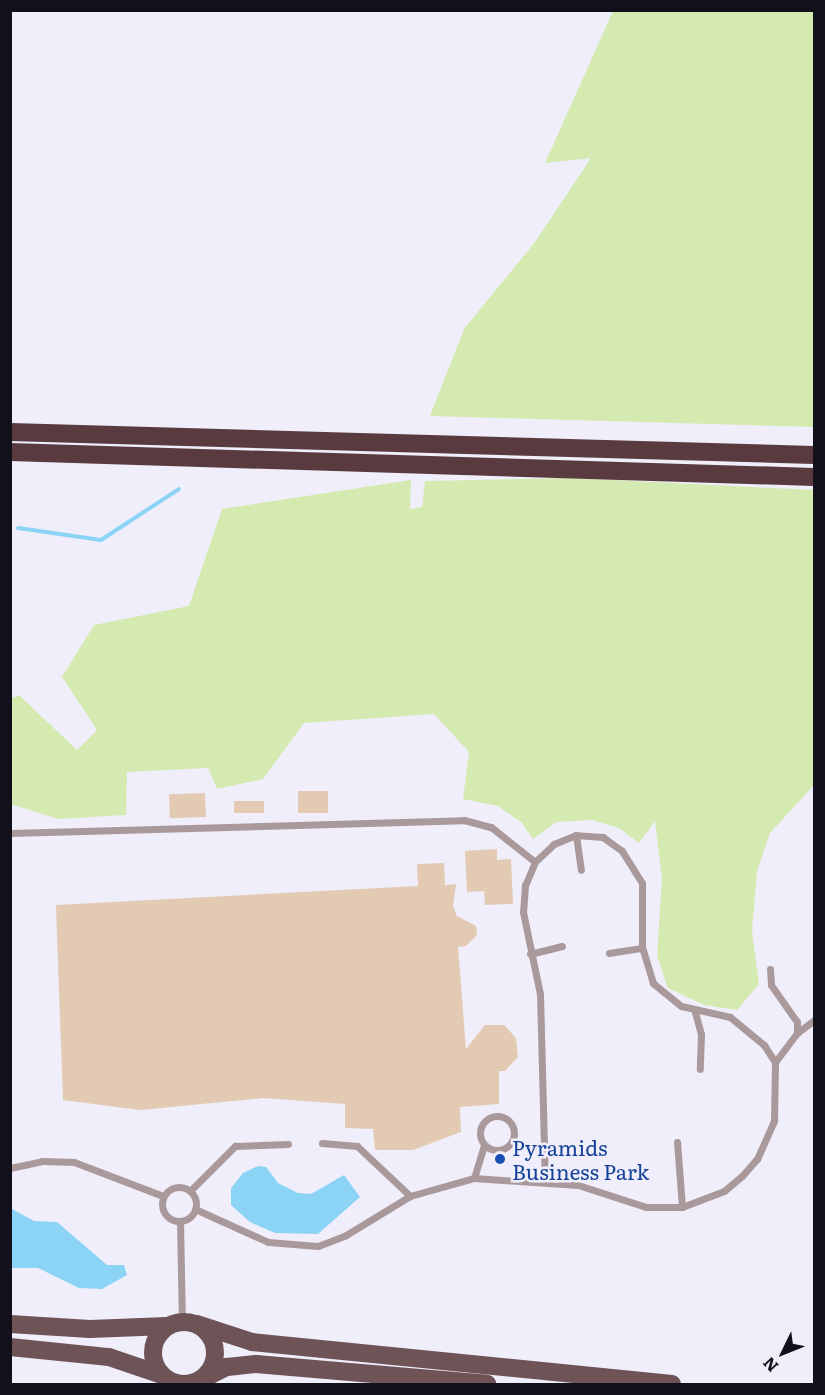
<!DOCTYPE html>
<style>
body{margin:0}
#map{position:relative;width:825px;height:1395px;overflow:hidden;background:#efeefa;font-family:Literata,serif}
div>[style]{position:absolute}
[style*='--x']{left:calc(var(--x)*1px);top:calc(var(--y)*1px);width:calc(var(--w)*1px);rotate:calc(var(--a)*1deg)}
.green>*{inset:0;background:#d5eab1}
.water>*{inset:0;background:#8bd4f6}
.stream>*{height:4px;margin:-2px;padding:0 2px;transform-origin:2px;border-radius:2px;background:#8bd4f6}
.building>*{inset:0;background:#e3cab2;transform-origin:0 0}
.lane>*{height:7px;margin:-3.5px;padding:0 3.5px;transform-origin:3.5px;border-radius:3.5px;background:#a9999b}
.lane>.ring{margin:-3.5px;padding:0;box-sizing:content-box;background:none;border:7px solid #a9999b;border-radius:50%}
.primary>*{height:18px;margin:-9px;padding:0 9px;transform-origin:9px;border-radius:9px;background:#6e5357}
.primary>.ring{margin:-9px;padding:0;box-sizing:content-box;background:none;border:18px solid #6e5357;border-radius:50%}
.highway>*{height:18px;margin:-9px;padding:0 9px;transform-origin:9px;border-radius:9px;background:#593b3f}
.dots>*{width:16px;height:16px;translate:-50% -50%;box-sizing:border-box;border:3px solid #efeefa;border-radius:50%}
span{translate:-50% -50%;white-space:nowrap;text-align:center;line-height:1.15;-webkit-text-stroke:5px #efeefa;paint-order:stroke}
.transit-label{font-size:21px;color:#164399}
.left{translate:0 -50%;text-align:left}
.frame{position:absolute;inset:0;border:12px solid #12101b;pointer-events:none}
.north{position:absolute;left:753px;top:1323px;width:60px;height:60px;-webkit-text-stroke:4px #efeefa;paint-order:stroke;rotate:227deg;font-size:16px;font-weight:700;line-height:24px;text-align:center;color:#12101b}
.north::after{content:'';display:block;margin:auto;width:21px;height:27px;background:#12101b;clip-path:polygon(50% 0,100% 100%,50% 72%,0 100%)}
</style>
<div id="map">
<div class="green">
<div style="clip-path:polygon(613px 11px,814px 11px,814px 427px,430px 416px,464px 329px,535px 242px,591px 158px,545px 163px)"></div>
<div style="clip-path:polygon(573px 478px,814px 490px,814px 785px,770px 833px,757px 871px,752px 931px,759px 984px,737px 1010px,704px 1005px,668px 988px,657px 956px,662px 879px,655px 821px,639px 843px,619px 828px,592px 820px,556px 822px,533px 839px,522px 823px,498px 806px,463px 799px,469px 752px,434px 714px,304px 723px,263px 779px,217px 789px,208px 768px,127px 772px,126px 815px,58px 819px,11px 804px,10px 699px,19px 695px,77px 750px,97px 730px,62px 677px,94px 625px,189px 606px,222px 509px,411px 480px,410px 509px,422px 507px,425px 481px)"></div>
</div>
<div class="water">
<div style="clip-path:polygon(258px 1166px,266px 1167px,278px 1183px,298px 1193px,311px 1194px,344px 1175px,360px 1197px,318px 1234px,275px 1233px,250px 1222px,231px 1205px,231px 1188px,243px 1173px)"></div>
<div style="clip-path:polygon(10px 1208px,34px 1221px,57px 1222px,107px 1265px,124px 1265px,127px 1275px,102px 1289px,79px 1288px,38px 1268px,11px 1268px)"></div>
</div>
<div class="stream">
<div style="--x:18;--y:528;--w:84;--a:8.2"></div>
<div style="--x:101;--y:540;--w:93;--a:-33.2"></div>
</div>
<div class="building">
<div style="left:298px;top:791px;width:30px;height:22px"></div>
<div style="left:205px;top:793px;width:24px;height:36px;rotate:88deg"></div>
<div style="left:264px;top:801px;width:12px;height:30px;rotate:90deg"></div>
<div style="clip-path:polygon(497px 849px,497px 860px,511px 859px,513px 904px,485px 905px,484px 891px,467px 892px,465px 851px)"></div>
<div style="clip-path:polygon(444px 863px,445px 885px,456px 884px,453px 906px,457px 916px,476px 926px,477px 935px,466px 946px,458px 947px,466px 1049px,485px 1025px,504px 1025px,516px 1038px,518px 1057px,505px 1071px,499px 1071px,499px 1104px,460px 1107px,461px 1132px,413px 1150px,375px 1150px,373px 1129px,345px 1128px,345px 1104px,264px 1098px,140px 1110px,63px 1100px,56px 905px,418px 886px,417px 864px)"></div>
</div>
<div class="lane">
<div style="--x:10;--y:833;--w:454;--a:-1.6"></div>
<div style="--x:464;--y:820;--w:28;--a:15"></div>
<div style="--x:491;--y:827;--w:56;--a:38.5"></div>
<div style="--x:576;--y:835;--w:35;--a:82"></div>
<div style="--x:609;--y:953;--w:33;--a:-9"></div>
<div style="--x:530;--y:954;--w:33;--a:-14"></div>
<div style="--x:770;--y:969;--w:16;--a:86"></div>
<div style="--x:771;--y:985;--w:45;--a:54.9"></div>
<div style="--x:797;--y:1022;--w:11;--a:90"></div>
<div style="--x:797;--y:1033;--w:36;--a:127"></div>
<div style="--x:695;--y:1012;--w:23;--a:75"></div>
<div style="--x:701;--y:1034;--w:35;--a:92"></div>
<div style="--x:797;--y:1033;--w:21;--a:-37"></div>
<div class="ring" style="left:480px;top:1116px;width:27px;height:27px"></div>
<div style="--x:677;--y:1142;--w:65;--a:85.6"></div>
<div style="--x:322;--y:1143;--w:35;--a:5"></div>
<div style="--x:357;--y:1146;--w:73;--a:43.3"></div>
<div style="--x:10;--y:1168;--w:33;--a:-12"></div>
<div style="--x:42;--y:1161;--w:32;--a:2"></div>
<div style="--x:74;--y:1162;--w:95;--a:20.9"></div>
<div style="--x:474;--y:1178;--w:34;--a:-73"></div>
<div class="ring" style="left:162px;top:1187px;width:27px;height:27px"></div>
<div style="--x:190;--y:1191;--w:64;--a:-45"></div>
<div style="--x:235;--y:1146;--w:53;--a:-2.2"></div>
<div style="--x:195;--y:1209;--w:80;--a:24.3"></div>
<div style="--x:268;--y:1242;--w:50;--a:4.6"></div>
<div style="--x:318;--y:1246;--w:30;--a:-21"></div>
<div style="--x:346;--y:1235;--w:75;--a:-31.4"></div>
<div style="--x:410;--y:1196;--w:66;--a:-15.7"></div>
<div style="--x:474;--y:1178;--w:104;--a:3.9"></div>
<div style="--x:578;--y:1185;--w:71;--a:17.9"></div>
<div style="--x:646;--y:1207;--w:36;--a:0"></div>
<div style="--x:682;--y:1207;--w:45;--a:-20.9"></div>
<div style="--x:724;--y:1191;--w:23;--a:-40"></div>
<div style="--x:742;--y:1176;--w:23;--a:-49"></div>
<div style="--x:757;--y:1159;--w:42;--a:-65.9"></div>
<div style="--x:774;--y:1121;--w:59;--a:-89"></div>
<div style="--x:775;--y:1062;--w:20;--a:-123"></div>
<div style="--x:764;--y:1045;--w:44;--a:-140.5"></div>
<div style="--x:730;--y:1017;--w:50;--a:-167.3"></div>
<div style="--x:681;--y:1006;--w:36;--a:-141"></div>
<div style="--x:653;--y:983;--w:37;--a:-107"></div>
<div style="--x:642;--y:948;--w:65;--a:-90"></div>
<div style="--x:642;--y:883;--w:38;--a:-122"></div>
<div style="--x:622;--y:851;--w:24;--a:-144"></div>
<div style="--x:603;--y:837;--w:27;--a:-176"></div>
<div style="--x:576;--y:835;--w:24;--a:158"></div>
<div style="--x:554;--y:844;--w:26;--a:137"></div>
<div style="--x:535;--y:862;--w:25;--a:113"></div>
<div style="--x:525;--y:885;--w:27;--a:94"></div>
<div style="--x:523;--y:912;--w:84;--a:78.3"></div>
<div style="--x:540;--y:994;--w:187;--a:88.5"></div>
<div style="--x:180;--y:1221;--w:100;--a:88.9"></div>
<div style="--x:180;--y:1384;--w:1;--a:0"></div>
</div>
<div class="primary">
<div class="ring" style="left:153px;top:1322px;width:44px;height:44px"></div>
<div style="--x:10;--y:1324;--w:80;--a:3.6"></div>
<div style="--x:90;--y:1329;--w:77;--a:-2.2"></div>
<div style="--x:197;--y:1324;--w:58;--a:18.1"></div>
<div style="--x:252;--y:1342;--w:422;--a:5.7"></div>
<div style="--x:10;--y:1347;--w:100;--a:5.8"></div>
<div style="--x:109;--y:1357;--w:56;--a:18.8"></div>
<div style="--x:201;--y:1380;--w:29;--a:-27"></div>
<div style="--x:227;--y:1367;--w:29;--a:-6"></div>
<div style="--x:256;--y:1364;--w:232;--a:4.9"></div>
</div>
<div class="highway">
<div style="--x:10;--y:432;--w:804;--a:1.64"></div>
<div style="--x:10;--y:452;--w:804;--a:1.78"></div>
</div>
<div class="dots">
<div style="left:500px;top:1159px;background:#1a4fb4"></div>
</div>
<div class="transit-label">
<span class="left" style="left:512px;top:1159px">Pyramids<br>Business Park</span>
</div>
<div class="frame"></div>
<div class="north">N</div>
</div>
